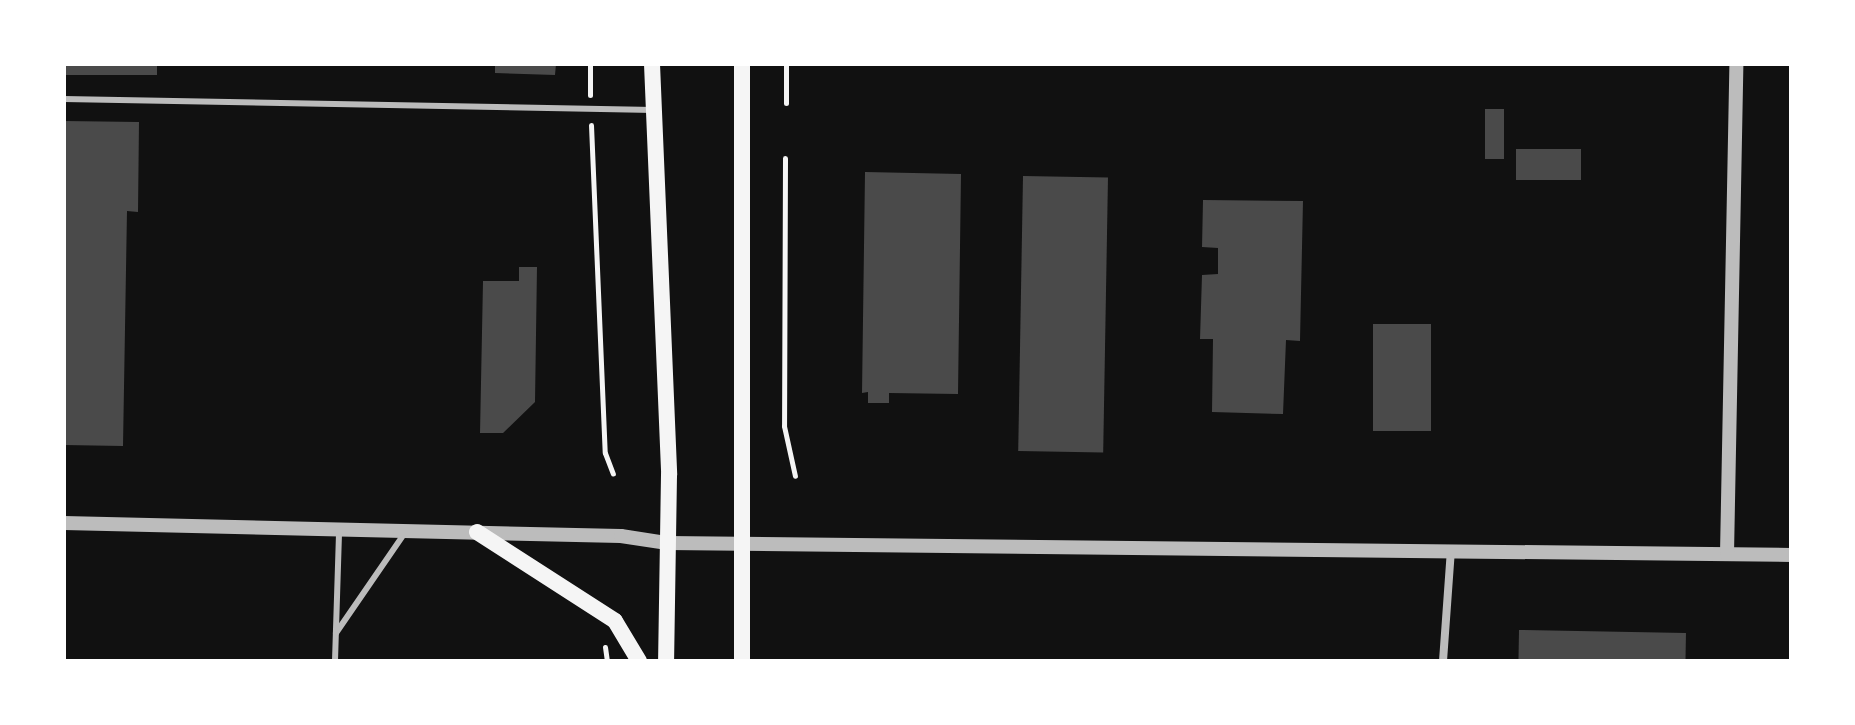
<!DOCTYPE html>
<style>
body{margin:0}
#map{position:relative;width:1855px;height:725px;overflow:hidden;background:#111;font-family:Karla,sans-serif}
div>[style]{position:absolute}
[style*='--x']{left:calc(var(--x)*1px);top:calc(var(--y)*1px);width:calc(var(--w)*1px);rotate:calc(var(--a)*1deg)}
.building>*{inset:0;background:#4a4a4a;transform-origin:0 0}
.path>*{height:5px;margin:-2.5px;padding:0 2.5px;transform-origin:2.5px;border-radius:2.5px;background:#f5f5f5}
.service>*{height:6px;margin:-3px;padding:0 3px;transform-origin:3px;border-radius:3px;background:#bcbcbc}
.minor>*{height:8px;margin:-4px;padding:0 4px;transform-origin:4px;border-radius:4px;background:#bcbcbc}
.tertiary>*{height:14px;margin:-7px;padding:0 7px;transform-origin:7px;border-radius:7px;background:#bcbcbc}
.secondary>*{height:16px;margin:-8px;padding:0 8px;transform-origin:8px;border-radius:8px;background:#f5f5f5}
span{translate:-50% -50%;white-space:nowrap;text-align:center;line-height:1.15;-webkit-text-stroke:8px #fff;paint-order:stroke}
.frame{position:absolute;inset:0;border:66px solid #fff;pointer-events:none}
</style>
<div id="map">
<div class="building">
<div style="left:64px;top:64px;width:93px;height:11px"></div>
<div style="clip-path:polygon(495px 64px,556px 64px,555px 75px,495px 73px)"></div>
<div style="left:1485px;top:109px;width:19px;height:50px"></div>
<div style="clip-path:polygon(64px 121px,139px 122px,138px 212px,127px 211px,123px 446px,64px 445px)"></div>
<div style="left:1516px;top:149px;width:65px;height:31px"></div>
<div style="clip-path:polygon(865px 172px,961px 174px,958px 394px,889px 393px,889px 403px,868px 403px,868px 392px,862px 393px)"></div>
<div style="left:1023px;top:176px;width:85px;height:275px;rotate:1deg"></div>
<div style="clip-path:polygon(1203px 200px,1303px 201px,1300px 341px,1286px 340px,1283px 414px,1212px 412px,1213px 339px,1200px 339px,1202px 275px,1218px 274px,1218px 248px,1202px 247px)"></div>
<div style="clip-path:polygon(519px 267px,537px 267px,535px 402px,503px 433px,480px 433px,483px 281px,519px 281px)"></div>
<div style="left:1373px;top:324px;width:58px;height:107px"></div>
<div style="left:1519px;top:630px;width:167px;height:31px;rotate:1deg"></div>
</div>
<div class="path">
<div style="--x:590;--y:95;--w:31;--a:-90"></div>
<div style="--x:786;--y:103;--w:39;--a:-90"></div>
<div style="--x:591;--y:125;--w:328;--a:87.6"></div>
<div style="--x:605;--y:453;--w:22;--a:69"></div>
<div style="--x:785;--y:158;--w:268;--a:90.2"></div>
<div style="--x:784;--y:426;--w:51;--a:77.6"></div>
<div style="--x:605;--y:647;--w:14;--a:82"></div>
</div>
<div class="service">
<div style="--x:64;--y:99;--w:590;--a:1.07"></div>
<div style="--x:336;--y:633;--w:120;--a:-55.5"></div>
<div style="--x:335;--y:661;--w:129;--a:-88.2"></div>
</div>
<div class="minor">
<div style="--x:1443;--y:661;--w:111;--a:-85.9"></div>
</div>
<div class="tertiary">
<div style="--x:64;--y:523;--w:557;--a:1.34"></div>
<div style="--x:621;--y:536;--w:47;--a:8.7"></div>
<div style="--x:667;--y:543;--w:1124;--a:0.61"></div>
<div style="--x:1727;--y:554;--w:490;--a:-88.9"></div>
</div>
<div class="secondary">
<div style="--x:652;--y:64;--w:411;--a:87.6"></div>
<div style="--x:669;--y:475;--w:186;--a:90.9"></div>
<div style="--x:742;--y:64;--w:597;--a:90"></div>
<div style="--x:477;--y:532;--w:164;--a:32.8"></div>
<div style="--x:615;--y:621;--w:47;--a:59"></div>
</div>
<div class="frame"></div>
</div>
